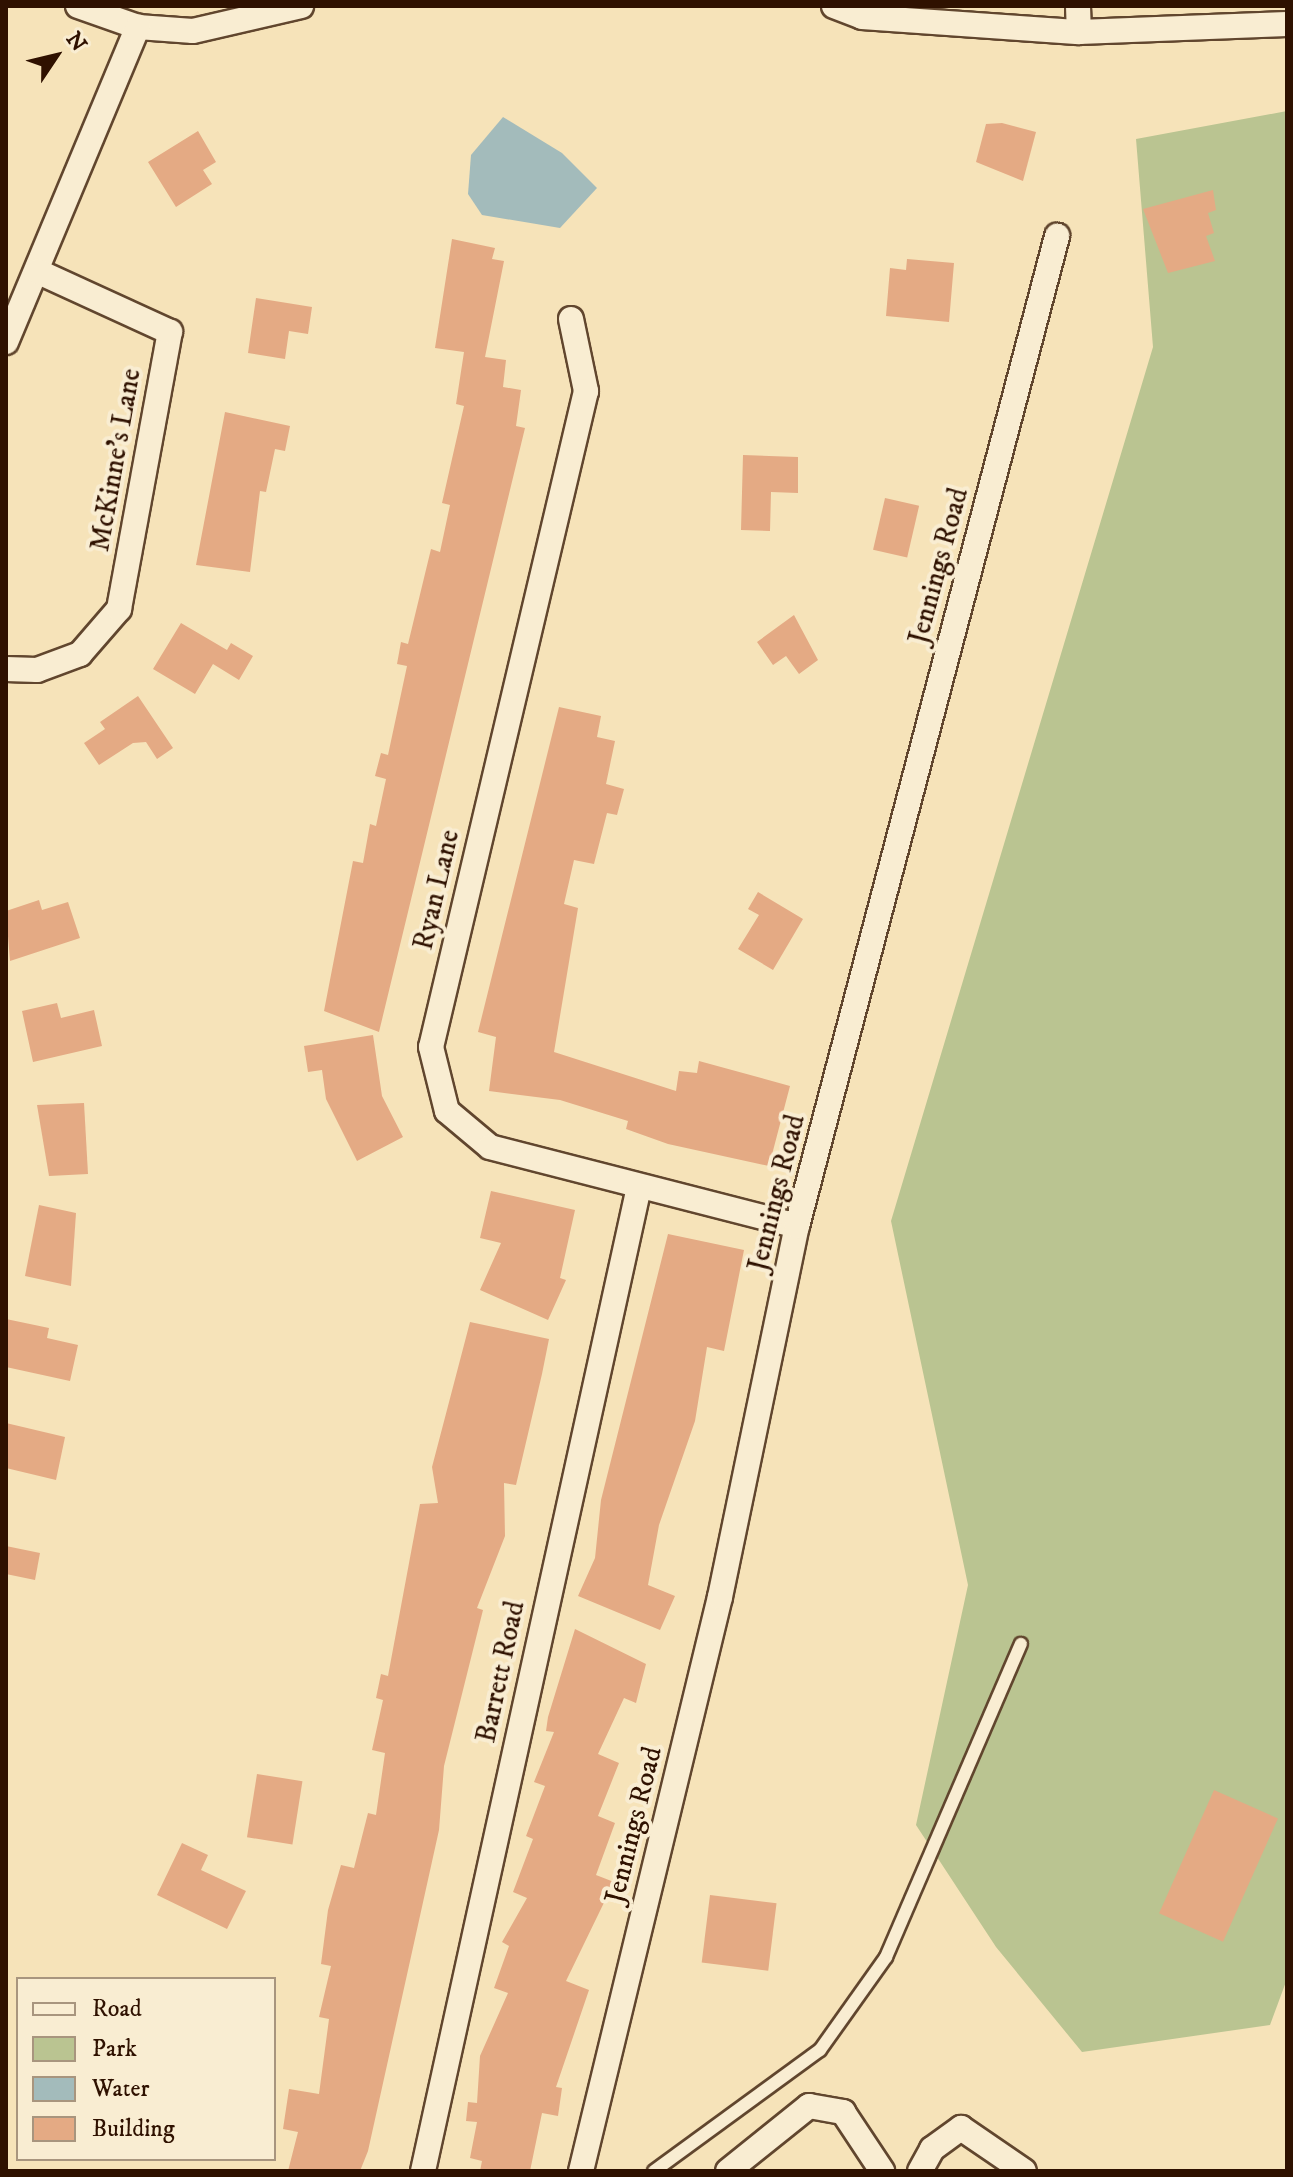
<!DOCTYPE html>
<style>
body{margin:0}
#map{position:relative;width:1293px;height:2177px;overflow:hidden;background:#f6e3b9;font-family:"IM FELL DW Pica",serif}
div>[style]{position:absolute}
[style*='--x']{left:calc(var(--x)*1px);top:calc(var(--y)*1px);width:calc(var(--w)*1px);rotate:calc(var(--a)*1deg)}
.green>*{inset:0;background:#bac491}
.water>*{inset:0;background:#a3bbbb}
.building>*{inset:0;background:#e4aa84;transform-origin:0 0}
.roads{filter:drop-shadow(2px 0 #61462e) drop-shadow(-2px 0 #61462e) drop-shadow(0 2px #61462e) drop-shadow(0 -2px #61462e)}
.lane>*{height:12px;margin:-6px;padding:0 6px;transform-origin:6px;border-radius:6px;background:#f9edd2}
.street>*{height:24px;margin:-12px;padding:0 12px;transform-origin:12px;border-radius:12px;background:#f9edd2}
span{translate:-50% -50%;white-space:nowrap;text-align:center;line-height:1.15;-webkit-text-stroke:8px #f9edd2;paint-order:stroke}
.street-label{font-size:28px;color:#2f1100}
.frame{position:absolute;inset:0;border:8px solid #2f1100;pointer-events:none}
.legend{position:absolute;left:16px;top:1977px;width:260px;height:184px;box-sizing:border-box;background:#f9edd2;border:2px solid #a8957e;margin:0;padding:10px 14px;list-style:none;font-size:24px;color:#2f1100}
.legend li{display:flex;align-items:center;gap:16px;height:40px}
.legend b{width:40px;border:2px solid #a8957e}
.north{position:absolute;left:16px;top:16px;width:80px;height:80px;-webkit-text-stroke:6px #f9edd2;paint-order:stroke;rotate:55deg;font-size:22px;font-weight:700;line-height:32px;text-align:center;color:#2f1100}
.north::after{content:'';display:block;margin:auto;width:28px;height:36px;background:#2f1100;clip-path:polygon(50% 0,100% 100%,50% 72%,0 100%)}
</style>
<div id="map">
<div class="green">
<div style="clip-path:polygon(1287px 111px,1287px 1979px,1270px 2025px,1082px 2052px,996px 1947px,916px 1825px,968px 1585px,891px 1221px,1153px 347px,1136px 139px)"></div>
</div>
<div class="water">
<div style="clip-path:polygon(503px 117px,562px 153px,597px 188px,560px 228px,482px 215px,468px 194px,471px 155px)"></div>
</div>
<div class="building">
<div style="clip-path:polygon(1002px 123px,1036px 132px,1023px 181px,976px 162px,986px 124px)"></div>
<div style="clip-path:polygon(198px 131px,216px 162px,203px 170px,212px 184px,176px 207px,148px 162px)"></div>
<div style="clip-path:polygon(1213px 190px,1216px 210px,1208px 213px,1214px 233px,1206px 236px,1215px 261px,1168px 273px,1143px 209px)"></div>
<div style="clip-path:polygon(452px 239px,495px 248px,492px 259px,504px 261px,485px 357px,506px 360px,503px 387px,521px 390px,516px 426px,525px 428px,379px 1032px,324px 1011px,353px 861px,363px 863px,370px 824px,376px 826px,386px 779px,375px 776px,381px 753px,388px 755px,407px 666px,397px 664px,401px 642px,408px 644px,431px 549px,440px 552px,450px 505px,442px 503px,464px 406px,456px 404px,464px 352px,435px 348px)"></div>
<div style="clip-path:polygon(907px 259px,954px 263px,949px 322px,886px 316px,890px 268px,906px 270px)"></div>
<div style="clip-path:polygon(256px 298px,312px 307px,308px 334px,289px 331px,285px 359px,248px 353px)"></div>
<div style="clip-path:polygon(225px 412px,290px 426px,285px 451px,275px 449px,266px 492px,260px 491px,250px 572px,196px 565px)"></div>
<div style="clip-path:polygon(743px 455px,798px 457px,798px 493px,771px 492px,770px 531px,741px 530px)"></div>
<div style="left:885px;top:498px;width:35px;height:53px;rotate:13deg"></div>
<div style="clip-path:polygon(794px 615px,818px 660px,799px 674px,786px 656px,773px 665px,757px 642px)"></div>
<div style="clip-path:polygon(181px 623px,227px 650px,231px 643px,253px 656px,239px 680px,213px 664px,195px 694px,153px 669px)"></div>
<div style="clip-path:polygon(138px 696px,173px 748px,157px 759px,146px 742px,133px 743px,99px 765px,84px 743px,105px 729px,100px 722px)"></div>
<div style="clip-path:polygon(559px 707px,601px 716px,597px 737px,615px 741px,606px 784px,624px 789px,617px 815px,607px 813px,594px 864px,574px 860px,564px 904px,578px 908px,554px 1052px,676px 1091px,679px 1071px,697px 1073px,699px 1061px,790px 1086px,769px 1166px,668px 1144px,626px 1129px,628px 1121px,560px 1100px,489px 1091px,496px 1037px,478px 1032px)"></div>
<div style="clip-path:polygon(758px 892px,803px 919px,773px 970px,738px 949px,759px 915px,748px 909px)"></div>
<div style="clip-path:polygon(39px 900px,42px 910px,68px 902px,80px 938px,10px 961px,6px 911px)"></div>
<div style="clip-path:polygon(57px 1003px,61px 1018px,94px 1010px,102px 1046px,33px 1062px,22px 1011px)"></div>
<div style="clip-path:polygon(373px 1035px,382px 1096px,403px 1137px,357px 1161px,326px 1099px,322px 1070px,308px 1072px,304px 1046px)"></div>
<div style="clip-path:polygon(84px 1103px,88px 1174px,49px 1176px,37px 1105px)"></div>
<div style="clip-path:polygon(491px 1191px,575px 1210px,560px 1278px,566px 1280px,548px 1320px,480px 1290px,501px 1243px,480px 1238px)"></div>
<div style="clip-path:polygon(39px 1205px,76px 1213px,71px 1286px,25px 1276px)"></div>
<div style="clip-path:polygon(668px 1234px,744px 1250px,724px 1351px,707px 1347px,695px 1421px,659px 1525px,648px 1585px,675px 1596px,660px 1630px,578px 1596px,595px 1558px,601px 1500px)"></div>
<div style="clip-path:polygon(6px 1319px,49px 1328px,47px 1338px,78px 1345px,70px 1381px,6px 1367px)"></div>
<div style="clip-path:polygon(470px 1322px,549px 1339px,542px 1374px,516px 1485px,504px 1483px,505px 1536px,477px 1608px,483px 1610px,444px 1766px,439px 1830px,368px 2151px,360px 2171px,288px 2171px,298px 2132px,283px 2129px,289px 2089px,319px 2094px,329px 2019px,319px 2017px,331px 1966px,321px 1964px,328px 1910px,341px 1865px,354px 1868px,368px 1813px,376px 1815px,385px 1753px,372px 1750px,383px 1700px,376px 1698px,381px 1674px,388px 1676px,420px 1504px,438px 1503px,432px 1467px)"></div>
<div style="clip-path:polygon(6px 1423px,65px 1437px,56px 1480px,6px 1468px)"></div>
<div style="clip-path:polygon(6px 1546px,40px 1553px,35px 1580px,6px 1574px)"></div>
<div style="clip-path:polygon(575px 1629px,646px 1664px,636px 1703px,624px 1698px,598px 1754px,619px 1763px,598px 1816px,615px 1823px,596px 1875px,614px 1882px,566px 1981px,589px 1990px,556px 2087px,562px 2088px,558px 2116px,542px 2113px,530px 2171px,480px 2171px,482px 2161px,470px 2158px,477px 2122px,466px 2121px,468px 2102px,477px 2103px,480px 2056px,508px 1993px,494px 1988px,509px 1946px,502px 1942px,527px 1898px,513px 1892px,533px 1839px,526px 1836px,545px 1786px,534px 1782px,554px 1732px,546px 1731px,548px 1717px)"></div>
<div style="left:257px;top:1774px;width:46px;height:64px;rotate:9deg"></div>
<div style="left:1214px;top:1790px;width:70px;height:135px;rotate:24deg"></div>
<div style="clip-path:polygon(182px 1843px,208px 1855px,201px 1870px,246px 1891px,227px 1929px,157px 1895px)"></div>
<div style="left:710px;top:1895px;width:67px;height:68px;rotate:7deg"></div>
</div>
<div class="roads">
<div class="lane">
<div style="--x:654;--y:2171;--w:205;--a:-36.1"></div>
<div style="--x:820;--y:2050;--w:114;--a:-54.6"></div>
<div style="--x:886;--y:1957;--w:341;--a:-66.7"></div>
</div>
<div class="street">
<div style="--x:78;--y:6;--w:64;--a:19.3"></div>
<div style="--x:138;--y:27;--w:55;--a:4.2"></div>
<div style="--x:193;--y:31;--w:111;--a:-13"></div>
<div style="--x:834;--y:6;--w:30;--a:21"></div>
<div style="--x:862;--y:17;--w:218;--a:4"></div>
<div style="--x:1079;--y:32;--w:208;--a:-2.2"></div>
<div style="--x:1078;--y:6;--w:26;--a:88"></div>
<div style="--x:571;--y:319;--w:74;--a:78.2"></div>
<div style="--x:586;--y:391;--w:674;--a:103.29"></div>
<div style="--x:431;--y:1047;--w:66;--a:76"></div>
<div style="--x:447;--y:1111;--w:56;--a:39.9"></div>
<div style="--x:490;--y:1147;--w:317;--a:14.4"></div>
<div style="--x:6;--y:342;--w:342;--a:-67.3"></div>
<div style="--x:6;--y:669;--w:31;--a:2"></div>
<div style="--x:37;--y:670;--w:46;--a:-20.4"></div>
<div style="--x:80;--y:654;--w:60;--a:-49.1"></div>
<div style="--x:119;--y:609;--w:282;--a:-79.6"></div>
<div style="--x:170;--y:332;--w:146;--a:-155.4"></div>
<div style="--x:423;--y:2171;--w:1007;--a:-77.62"></div>
<div style="--x:581;--y:2171;--w:591;--a:-76.39"></div>
<div style="--x:720;--y:1597;--w:379;--a:-78.3"></div>
<div style="--x:797;--y:1226;--w:1024;--a:-75.28"></div>
<div style="--x:728;--y:2171;--w:104;--a:-38.7"></div>
<div style="--x:809;--y:2106;--w:35;--a:10"></div>
<div style="--x:843;--y:2112;--w:71;--a:56.5"></div>
<div style="--x:920;--y:2171;--w:25;--a:-61"></div>
<div style="--x:932;--y:2149;--w:36;--a:-36"></div>
<div style="--x:961;--y:2128;--w:76;--a:34.3"></div>
</div>
</div>
<div class="street-label">
<span style="left:116px;top:460px;rotate:-80deg">McKinne's Lane</span>
<span style="left:939px;top:566px;rotate:-75deg">Jennings Road</span>
<span style="left:437px;top:890px;rotate:-77deg">Ryan Lane</span>
<span style="left:777px;top:1193px;rotate:-76deg">Jennings Road</span>
<span style="left:501px;top:1672px;rotate:-78deg">Barrett Road</span>
<span style="left:634px;top:1825px;rotate:-76deg">Jennings Road</span>
</div>
<div class="frame"></div>
<ul class="legend">
<li><b style="height:10px;background:#f9edd2"></b>Road</li>
<li><b style="height:22px;background:#bac491"></b>Park</li>
<li><b style="height:22px;background:#a3bbbb"></b>Water</li>
<li><b style="height:22px;background:#e4aa84"></b>Building</li>
</ul>
<div class="north">N</div>
</div>
